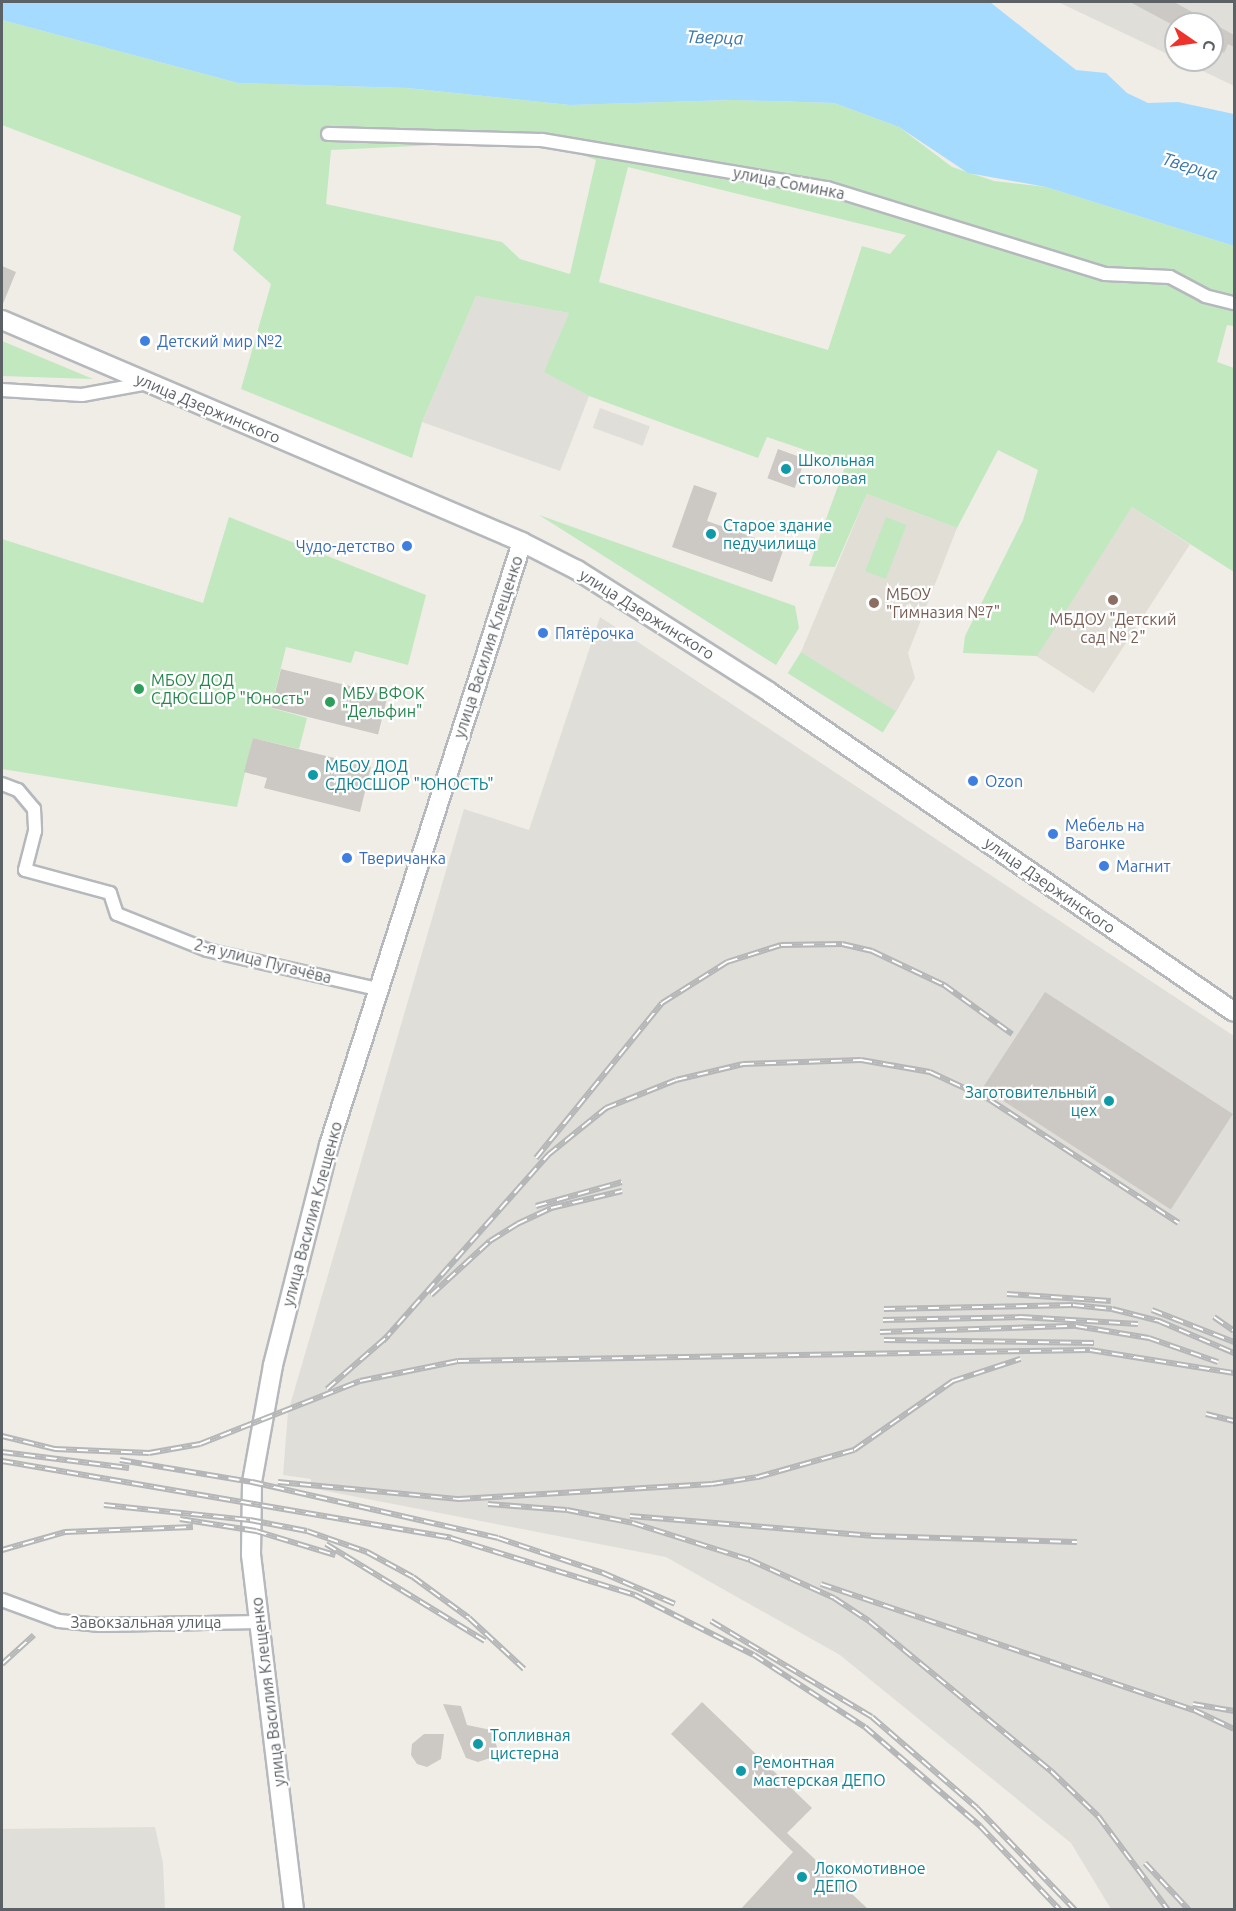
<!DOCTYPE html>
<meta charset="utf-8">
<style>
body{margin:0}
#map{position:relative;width:1236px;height:1911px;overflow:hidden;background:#efede5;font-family:Ubuntu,sans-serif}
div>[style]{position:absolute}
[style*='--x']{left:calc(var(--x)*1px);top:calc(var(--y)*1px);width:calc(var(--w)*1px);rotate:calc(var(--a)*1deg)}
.industrial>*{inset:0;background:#e0ded9;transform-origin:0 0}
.education>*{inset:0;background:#e1ded6;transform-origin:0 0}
.green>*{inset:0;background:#c2e8c0;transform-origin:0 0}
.water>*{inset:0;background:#a5dbff}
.building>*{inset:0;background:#ccc9c4;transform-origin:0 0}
.roads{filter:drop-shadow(2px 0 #b5b8bc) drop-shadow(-2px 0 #b5b8bc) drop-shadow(0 2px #b5b8bc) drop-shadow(0 -2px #b5b8bc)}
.street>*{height:12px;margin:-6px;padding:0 6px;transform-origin:6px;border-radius:6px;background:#fff}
.secondary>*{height:18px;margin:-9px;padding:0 9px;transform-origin:9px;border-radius:9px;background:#fff}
.rail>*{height:6px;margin-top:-3px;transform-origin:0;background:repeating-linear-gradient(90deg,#fff 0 11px,#b5b6b7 0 22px);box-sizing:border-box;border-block:2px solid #b5b6b7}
.dots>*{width:16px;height:16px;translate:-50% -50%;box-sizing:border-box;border:3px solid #fff;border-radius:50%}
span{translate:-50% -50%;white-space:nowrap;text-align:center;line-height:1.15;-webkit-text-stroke:4.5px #fff;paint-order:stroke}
.street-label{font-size:16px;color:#5c6166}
.shop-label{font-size:16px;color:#366cbe}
.left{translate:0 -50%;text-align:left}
.right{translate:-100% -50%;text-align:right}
.culture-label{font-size:16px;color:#0d838f}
.education-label{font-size:16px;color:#785e54}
.leisure-label{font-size:16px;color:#27864d}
.water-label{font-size:18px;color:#3c77ac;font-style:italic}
.frame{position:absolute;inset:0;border:3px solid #5c6166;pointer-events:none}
.north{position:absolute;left:1164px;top:12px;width:60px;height:60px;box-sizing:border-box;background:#fff;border:2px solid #bec0c2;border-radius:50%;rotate:103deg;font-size:16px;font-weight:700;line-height:24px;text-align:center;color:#5c6166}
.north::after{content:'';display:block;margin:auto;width:21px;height:27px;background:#ee332c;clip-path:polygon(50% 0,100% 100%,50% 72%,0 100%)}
</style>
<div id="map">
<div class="industrial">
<div style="clip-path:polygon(1058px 2px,1234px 2px,1234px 86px,1180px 60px,1212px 60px,1212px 24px,1176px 24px,1176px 58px)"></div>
<div style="clip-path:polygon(476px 296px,569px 313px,545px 372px,589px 396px,560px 471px,422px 422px)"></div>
<div style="left:600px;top:408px;width:53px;height:21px;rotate:20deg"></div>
<div style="clip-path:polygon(600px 617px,1234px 1036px,1234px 1909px,1111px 1909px,1071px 1843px,840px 1655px,666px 1557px,311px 1488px,311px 1479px,283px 1475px,288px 1412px,464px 809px,529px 830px)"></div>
<div style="clip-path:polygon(155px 1827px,163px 1863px,165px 1909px,2px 1909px,2px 1829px)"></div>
</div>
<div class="education">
<div style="clip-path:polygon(867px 494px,957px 528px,908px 653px,915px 678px,896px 712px,801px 652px)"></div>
<div style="left:1132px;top:507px;width:69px;height:177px;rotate:33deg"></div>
</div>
<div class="green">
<div style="clip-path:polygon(evenodd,2px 20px,238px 83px,407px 88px,570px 105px,733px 100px,834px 103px,899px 127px,952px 167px,994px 181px,1046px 187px,1234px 246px,1234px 326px,1227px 325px,1217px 362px,1234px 368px,1234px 572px,1132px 507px,1037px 656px,963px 653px,965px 636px,1023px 520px,1038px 470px,998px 450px,957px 528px,867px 494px,835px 567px,809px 566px,846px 464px,767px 437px,758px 458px,589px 396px,544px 372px,569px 313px,476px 296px,422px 422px,412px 458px,241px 389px,271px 284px,233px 250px,241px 216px,2px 125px,2px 20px,542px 140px,596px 160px,570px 274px,520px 259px,502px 242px,326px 204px,331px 150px,542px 140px,2px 20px,628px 167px,906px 235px,890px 254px,862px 246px,828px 350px,599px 282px,628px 167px)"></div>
<div style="clip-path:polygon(2px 341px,93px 379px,2px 376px)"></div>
<div style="clip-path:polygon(539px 515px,795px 606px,799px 628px,776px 665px)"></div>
<div style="clip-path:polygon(229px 517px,426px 595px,408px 665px,355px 651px,351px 663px,286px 647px,271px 708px,307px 718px,299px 749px,253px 738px,237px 807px,2px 769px,2px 539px,203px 603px)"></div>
<div style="left:886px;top:517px;width:22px;height:58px;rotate:21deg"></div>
<div style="left:801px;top:652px;width:112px;height:25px;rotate:32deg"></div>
</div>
<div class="water">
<div style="clip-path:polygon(2px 2px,990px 2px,1076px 70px,1106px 73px,1127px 93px,1148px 103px,1178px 102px,1234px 114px,1234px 246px,1046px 187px,968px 173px,899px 127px,834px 103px,733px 100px,570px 105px,407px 88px,238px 83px,2px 20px)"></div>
</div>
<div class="building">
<div style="clip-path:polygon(1130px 2px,1174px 2px,1234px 35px,1234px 47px,1228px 44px,1224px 53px,1212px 46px,1212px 24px,1171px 24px)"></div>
<div style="clip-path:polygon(2px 266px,16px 272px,2px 306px)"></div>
<div style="left:778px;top:449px;width:29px;height:31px;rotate:20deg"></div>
<div style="clip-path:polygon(694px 485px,717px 493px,707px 521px,784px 548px,772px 582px,672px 547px)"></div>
<div style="left:281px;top:669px;width:110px;height:40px;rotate:14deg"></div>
<div style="clip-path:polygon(253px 738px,371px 767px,360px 812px,264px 788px,267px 778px,244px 772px)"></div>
<div style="left:1045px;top:992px;width:224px;height:114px;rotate:33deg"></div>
<div style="clip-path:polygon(702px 1702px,812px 1808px,787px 1833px,869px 1910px,740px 1910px,793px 1852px,671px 1734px)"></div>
<div style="clip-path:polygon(443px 1704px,461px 1706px,467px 1725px,491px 1730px,497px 1747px,490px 1758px,478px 1762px,466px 1758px)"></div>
<div style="clip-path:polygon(424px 1734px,444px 1734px,441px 1759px,427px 1767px,417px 1764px,411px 1755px,412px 1744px)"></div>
</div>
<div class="roads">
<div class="street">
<div style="--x:328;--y:134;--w:214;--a:1.6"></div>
<div style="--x:542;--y:140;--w:289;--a:9.6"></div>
<div style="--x:827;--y:188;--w:291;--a:17.2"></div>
<div style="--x:1105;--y:274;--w:65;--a:2.6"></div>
<div style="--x:1170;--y:277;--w:40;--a:28"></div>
<div style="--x:1205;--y:296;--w:30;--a:14"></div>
<div style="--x:2;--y:390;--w:80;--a:3.6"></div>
<div style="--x:82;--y:395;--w:67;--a:-10.3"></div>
<div style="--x:2;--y:784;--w:17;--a:21"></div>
<div style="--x:18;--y:790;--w:25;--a:50"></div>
<div style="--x:34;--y:809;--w:22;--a:87"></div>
<div style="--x:35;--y:831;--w:40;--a:104.4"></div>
<div style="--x:25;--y:870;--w:88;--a:15.1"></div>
<div style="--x:110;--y:893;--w:22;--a:72"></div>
<div style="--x:117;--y:914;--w:97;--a:21.8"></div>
<div style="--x:207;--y:950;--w:174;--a:12.9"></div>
<div style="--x:2;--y:1600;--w:61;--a:20.2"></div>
<div style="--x:59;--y:1621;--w:41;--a:5.6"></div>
<div style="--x:100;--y:1625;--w:159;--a:-1.1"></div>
</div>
<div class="secondary">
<div style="--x:2;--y:320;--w:565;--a:23.12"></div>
<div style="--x:522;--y:542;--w:62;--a:27"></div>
<div style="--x:577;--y:570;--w:227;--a:32.4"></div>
<div style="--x:769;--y:692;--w:564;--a:34.53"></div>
<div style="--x:294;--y:1910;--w:358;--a:-96.9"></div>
<div style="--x:251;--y:1555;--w:73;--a:-89.2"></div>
<div style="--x:252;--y:1482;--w:119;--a:-79.8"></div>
<div style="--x:273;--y:1365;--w:227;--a:-75.7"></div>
<div style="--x:329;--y:1145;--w:633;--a:-72.25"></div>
</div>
</div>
<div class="rail">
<div style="--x:536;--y:1158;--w:200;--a:-50.9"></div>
<div style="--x:662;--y:1003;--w:77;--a:-32.2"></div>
<div style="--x:727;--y:962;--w:57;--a:-17.5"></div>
<div style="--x:781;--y:945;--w:61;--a:-0.9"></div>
<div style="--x:842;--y:944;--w:31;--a:13"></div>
<div style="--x:872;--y:951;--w:80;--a:25.3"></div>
<div style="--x:944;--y:985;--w:84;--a:35.8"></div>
<div style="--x:536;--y:1206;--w:89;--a:-15.6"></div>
<div style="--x:1007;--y:1294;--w:104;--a:3.9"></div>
<div style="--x:431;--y:1295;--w:80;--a:-42.5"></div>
<div style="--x:490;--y:1241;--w:32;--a:-32"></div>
<div style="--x:517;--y:1224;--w:38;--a:-25"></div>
<div style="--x:551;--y:1208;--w:73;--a:-13.5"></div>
<div style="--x:884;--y:1309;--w:189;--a:-1.2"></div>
<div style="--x:1073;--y:1305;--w:39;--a:6"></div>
<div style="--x:1112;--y:1309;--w:49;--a:14.3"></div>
<div style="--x:1159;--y:1321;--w:82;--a:23.1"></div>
<div style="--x:1152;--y:1310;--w:88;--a:21.3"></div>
<div style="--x:1214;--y:1317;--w:24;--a:35"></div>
<div style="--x:883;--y:1320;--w:138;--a:-1.2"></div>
<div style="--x:1021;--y:1317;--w:117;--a:3.4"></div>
<div style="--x:880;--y:1332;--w:196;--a:-1.8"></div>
<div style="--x:1076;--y:1326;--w:74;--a:9.3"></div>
<div style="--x:1149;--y:1338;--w:73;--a:19.2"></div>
<div style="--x:884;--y:1340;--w:210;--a:0.8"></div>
<div style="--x:383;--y:1341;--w:249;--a:-48.4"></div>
<div style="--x:548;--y:1155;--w:75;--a:-39"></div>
<div style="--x:606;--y:1108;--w:75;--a:-21.8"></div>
<div style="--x:676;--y:1080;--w:69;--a:-13.4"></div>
<div style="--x:743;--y:1064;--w:118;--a:-1.9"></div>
<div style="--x:861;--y:1060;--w:70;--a:9.9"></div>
<div style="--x:930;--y:1072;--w:66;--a:25"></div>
<div style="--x:990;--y:1100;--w:225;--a:33.1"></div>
<div style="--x:327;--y:1389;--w:81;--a:-41"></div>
<div style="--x:1206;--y:1414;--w:29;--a:14"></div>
<div style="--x:2;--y:1436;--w:55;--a:13.8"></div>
<div style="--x:55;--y:1449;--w:94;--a:2.4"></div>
<div style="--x:149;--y:1453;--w:52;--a:-10"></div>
<div style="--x:200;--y:1444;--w:172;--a:-21.5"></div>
<div style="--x:360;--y:1381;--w:100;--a:-11.5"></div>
<div style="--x:458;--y:1361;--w:632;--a:-1"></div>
<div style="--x:1090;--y:1350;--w:146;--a:9.1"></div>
<div style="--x:2;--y:1452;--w:128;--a:7.2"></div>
<div style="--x:120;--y:1460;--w:134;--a:9.5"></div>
<div style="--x:252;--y:1482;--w:252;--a:12.8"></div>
<div style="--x:498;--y:1538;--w:111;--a:18.4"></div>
<div style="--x:603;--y:1573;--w:78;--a:23.3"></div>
<div style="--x:2;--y:1461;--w:456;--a:9.7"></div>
<div style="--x:451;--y:1538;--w:193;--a:17.2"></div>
<div style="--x:635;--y:1595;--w:133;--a:26.8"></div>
<div style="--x:754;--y:1655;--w:132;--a:33"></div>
<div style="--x:865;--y:1727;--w:152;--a:40.7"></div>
<div style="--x:980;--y:1826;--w:116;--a:46.4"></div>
<div style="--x:278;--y:1482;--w:182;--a:5.4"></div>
<div style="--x:459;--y:1499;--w:253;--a:-3.4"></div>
<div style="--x:712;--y:1484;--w:47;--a:-8.7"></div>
<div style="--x:758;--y:1477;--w:100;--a:-15.7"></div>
<div style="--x:854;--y:1450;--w:121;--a:-34.9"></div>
<div style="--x:953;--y:1381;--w:71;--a:-18.2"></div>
<div style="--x:488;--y:1504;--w:79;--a:4.3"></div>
<div style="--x:567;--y:1510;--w:67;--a:11.1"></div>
<div style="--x:633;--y:1523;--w:123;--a:17.5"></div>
<div style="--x:750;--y:1560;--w:92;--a:24.3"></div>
<div style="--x:834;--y:1598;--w:42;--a:33.3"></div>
<div style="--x:869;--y:1621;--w:236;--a:39.5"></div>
<div style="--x:1051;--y:1771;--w:65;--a:43.8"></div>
<div style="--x:1098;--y:1816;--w:117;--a:53.3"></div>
<div style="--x:104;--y:1505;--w:147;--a:5.9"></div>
<div style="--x:250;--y:1520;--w:58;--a:10.9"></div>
<div style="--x:307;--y:1531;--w:64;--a:19.3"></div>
<div style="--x:367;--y:1552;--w:52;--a:28.5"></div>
<div style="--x:413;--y:1577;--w:69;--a:36.2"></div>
<div style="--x:469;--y:1618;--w:75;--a:42.8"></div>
<div style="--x:630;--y:1516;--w:245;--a:4.7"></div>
<div style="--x:874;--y:1536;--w:203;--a:1.7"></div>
<div style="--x:180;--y:1519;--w:77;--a:9"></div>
<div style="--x:256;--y:1531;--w:83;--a:16.9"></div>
<div style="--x:326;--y:1544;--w:186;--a:31.4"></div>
<div style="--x:2;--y:1550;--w:66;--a:-15.9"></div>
<div style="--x:65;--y:1532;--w:128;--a:-2.2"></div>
<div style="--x:821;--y:1584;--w:394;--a:18.7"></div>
<div style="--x:1194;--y:1710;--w:44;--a:25.4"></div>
<div style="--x:711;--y:1621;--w:187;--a:30.8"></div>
<div style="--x:872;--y:1717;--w:139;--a:40.9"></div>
<div style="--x:977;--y:1808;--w:141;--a:46.1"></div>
<div style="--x:2;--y:1664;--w:43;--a:-42.2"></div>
<div style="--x:1193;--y:1704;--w:42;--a:9.7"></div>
<div style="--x:1145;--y:1863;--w:64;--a:46.9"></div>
</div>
<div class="dots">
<div style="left:145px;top:341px;background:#3f7fe0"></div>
<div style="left:786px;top:469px;background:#0f9aa8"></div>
<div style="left:711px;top:534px;background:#0f9aa8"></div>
<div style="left:407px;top:546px;background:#3f7fe0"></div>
<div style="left:1113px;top:600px;background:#8d6e63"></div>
<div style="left:874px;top:603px;background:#8d6e63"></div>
<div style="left:543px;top:633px;background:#3f7fe0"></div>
<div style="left:139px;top:689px;background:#2e9e5b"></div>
<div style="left:330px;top:702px;background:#2e9e5b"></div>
<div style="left:313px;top:775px;background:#0f9aa8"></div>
<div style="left:973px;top:781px;background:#3f7fe0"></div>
<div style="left:1053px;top:834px;background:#3f7fe0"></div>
<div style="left:347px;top:858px;background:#3f7fe0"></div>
<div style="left:1104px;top:866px;background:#3f7fe0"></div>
<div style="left:1109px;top:1101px;background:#0f9aa8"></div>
<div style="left:478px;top:1744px;background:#0f9aa8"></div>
<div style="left:741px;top:1771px;background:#0f9aa8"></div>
<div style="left:802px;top:1877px;background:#0f9aa8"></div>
</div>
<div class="street-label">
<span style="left:789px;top:183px;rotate:11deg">улица Соминка</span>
<span style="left:208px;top:408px;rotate:23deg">улица Дзержинского</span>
<span style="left:647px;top:614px;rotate:32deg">улица Дзержинского</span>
<span style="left:488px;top:647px;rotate:-72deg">улица Василия Клещенко</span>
<span style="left:1050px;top:885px;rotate:35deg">улица Дзержинского</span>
<span style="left:263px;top:961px;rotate:14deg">2-я улица Пугачёва</span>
<span style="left:312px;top:1214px;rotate:-75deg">улица Василия Клещенко</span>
<span style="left:146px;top:1622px">Завокзальная улица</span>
<span style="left:268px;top:1692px;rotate:-97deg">улица Василия Клещенко</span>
</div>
<div class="shop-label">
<span class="left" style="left:157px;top:341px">Детский мир №2</span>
<span class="right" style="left:395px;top:546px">Чудо-детство</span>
<span class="left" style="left:555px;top:633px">Пятёрочка</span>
<span class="left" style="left:985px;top:781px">Ozon</span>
<span class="left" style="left:1065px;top:834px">Мебель на<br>Вагонке</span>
<span class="left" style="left:359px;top:858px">Тверичанка</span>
<span class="left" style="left:1116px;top:866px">Магнит</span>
</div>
<div class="culture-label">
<span class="left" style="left:798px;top:469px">Школьная<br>столовая</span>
<span class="left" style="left:723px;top:534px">Старое здание<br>педучилища</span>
<span class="left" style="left:325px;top:775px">МБОУ ДОД<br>СДЮСШОР "ЮНОСТЬ"</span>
<span class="right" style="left:1097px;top:1101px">Заготовительный<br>цех</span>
<span class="left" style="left:490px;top:1744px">Топливная<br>цистерна</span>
<span class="left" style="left:753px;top:1771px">Ремонтная<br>мастерская ДЕПО</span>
<span class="left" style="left:814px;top:1877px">Локомотивное<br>ДЕПО</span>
</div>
<div class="education-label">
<span class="left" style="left:886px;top:603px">МБОУ<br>"Гимназия №7"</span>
<span style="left:1113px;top:628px">МБДОУ "Детский<br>сад № 2"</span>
</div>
<div class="leisure-label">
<span class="left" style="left:151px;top:689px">МБОУ ДОД<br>СДЮСШОР "Юность"</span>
<span class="left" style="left:342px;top:702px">МБУ ВФОК<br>"Дельфин"</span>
</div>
<div class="water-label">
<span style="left:715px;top:37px;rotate:2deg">Тверца</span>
<span style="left:1190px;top:166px;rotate:17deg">Тверца</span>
</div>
<div class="frame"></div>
<div class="north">С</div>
</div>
